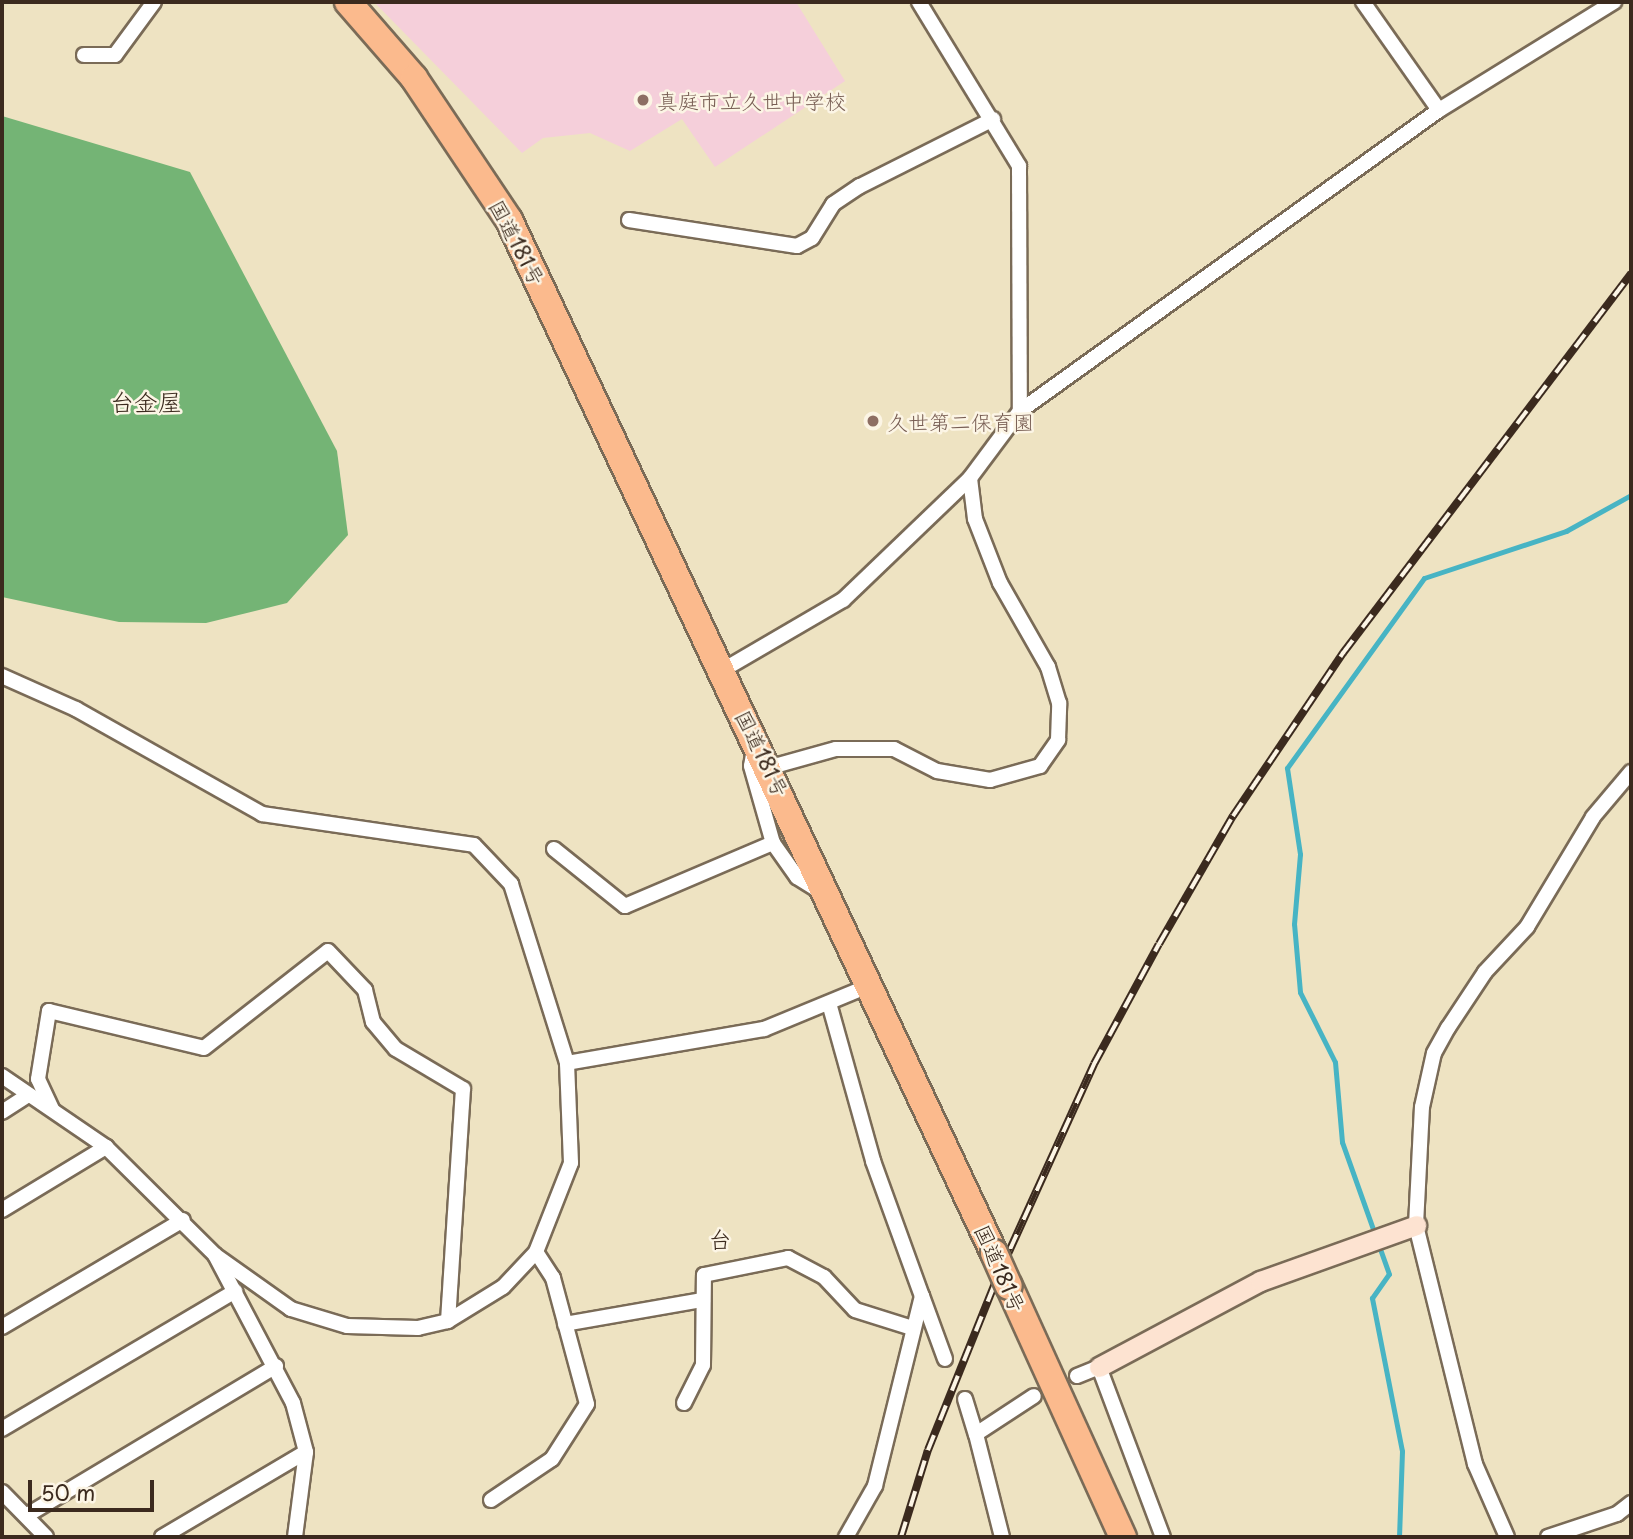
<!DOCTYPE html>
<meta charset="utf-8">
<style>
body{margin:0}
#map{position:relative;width:1633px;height:1539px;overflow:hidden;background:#eee3c2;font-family:"Playpen Sans","Klee One",sans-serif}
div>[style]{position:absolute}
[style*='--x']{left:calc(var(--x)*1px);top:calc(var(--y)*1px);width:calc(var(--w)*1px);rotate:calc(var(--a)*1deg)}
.built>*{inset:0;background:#f5cfda}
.forest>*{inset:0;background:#74b475}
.stream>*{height:5px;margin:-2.5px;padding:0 2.5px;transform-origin:2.5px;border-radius:2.5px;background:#47b4c4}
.roads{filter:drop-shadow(2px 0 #7a6b57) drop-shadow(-2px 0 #7a6b57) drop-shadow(0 2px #7a6b57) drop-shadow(0 -2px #7a6b57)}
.street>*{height:14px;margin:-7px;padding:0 7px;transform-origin:7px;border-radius:7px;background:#fff}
.secondary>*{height:19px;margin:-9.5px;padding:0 9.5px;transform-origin:9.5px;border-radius:9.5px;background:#fde3d1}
.highway>*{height:26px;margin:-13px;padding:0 13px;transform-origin:13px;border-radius:13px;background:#fbba8d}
.rail>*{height:8px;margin-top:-4px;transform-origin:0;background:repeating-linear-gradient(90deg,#fcf5e5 0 16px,#3b2a1e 0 32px);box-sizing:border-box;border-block:2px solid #3b2a1e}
.bridges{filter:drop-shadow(2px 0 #7a6b57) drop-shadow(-2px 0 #7a6b57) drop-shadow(0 2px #7a6b57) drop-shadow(0 -2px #7a6b57)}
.highway-bridge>*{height:26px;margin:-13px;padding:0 13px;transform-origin:13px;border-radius:13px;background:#fbba8d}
.dots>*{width:19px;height:19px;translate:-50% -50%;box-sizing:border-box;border:4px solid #fcf5e5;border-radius:50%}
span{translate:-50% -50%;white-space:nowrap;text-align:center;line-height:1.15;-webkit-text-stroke:5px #fcf5e5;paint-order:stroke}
.education-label{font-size:21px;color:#785e54}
.left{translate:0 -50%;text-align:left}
.street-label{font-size:21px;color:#3b2a1e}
.neighbourhood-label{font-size:23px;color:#3b2a1e}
.quarter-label{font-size:24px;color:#3b2a1e}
.frame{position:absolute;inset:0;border:4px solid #3b2a1e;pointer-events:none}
.scale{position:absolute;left:28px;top:1480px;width:126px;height:32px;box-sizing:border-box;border:4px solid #3b2a1e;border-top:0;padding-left:9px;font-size:21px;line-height:24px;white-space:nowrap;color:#3b2a1e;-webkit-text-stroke:5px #fcf5e5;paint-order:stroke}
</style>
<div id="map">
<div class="built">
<div style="clip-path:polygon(374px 2px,796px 2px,845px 81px,715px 167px,682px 119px,630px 151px,590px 133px,543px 138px,522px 153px)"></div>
</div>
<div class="forest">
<div style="clip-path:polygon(2px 116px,190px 172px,337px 451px,348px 535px,287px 603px,206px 623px,119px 622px,2px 597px)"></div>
</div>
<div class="stream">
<div style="--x:589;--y:1537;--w:15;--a:0"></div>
<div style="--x:1399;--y:1537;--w:86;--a:-88"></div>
<div style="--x:1402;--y:1451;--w:156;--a:-101.1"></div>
<div style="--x:1372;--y:1298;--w:29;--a:-55"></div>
<div style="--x:1389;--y:1274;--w:140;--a:-109.6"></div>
<div style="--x:1342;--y:1142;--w:80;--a:-95"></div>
<div style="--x:1335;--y:1062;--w:78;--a:-116.6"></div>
<div style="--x:1300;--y:992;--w:68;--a:-95"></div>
<div style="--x:1294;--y:924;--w:70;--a:-85.1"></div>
<div style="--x:1300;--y:854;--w:87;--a:-98.6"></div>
<div style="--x:1287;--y:768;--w:234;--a:-54.2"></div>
<div style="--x:1424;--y:578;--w:150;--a:-18.3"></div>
<div style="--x:1566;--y:531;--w:74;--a:-29"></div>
</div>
<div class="roads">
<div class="street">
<div style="--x:919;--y:2;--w:192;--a:58.6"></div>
<div style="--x:1019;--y:166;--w:245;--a:89.8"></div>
<div style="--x:1363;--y:2;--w:132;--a:54.9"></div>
<div style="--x:84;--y:55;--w:31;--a:0"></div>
<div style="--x:115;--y:55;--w:66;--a:-53.7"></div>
<div style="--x:629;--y:220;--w:170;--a:8.8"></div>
<div style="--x:797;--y:246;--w:17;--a:-28"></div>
<div style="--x:812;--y:238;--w:40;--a:-58"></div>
<div style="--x:833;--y:204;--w:32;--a:-34"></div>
<div style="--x:860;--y:186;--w:149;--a:-26.7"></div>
<div style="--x:723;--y:670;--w:139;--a:-30.3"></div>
<div style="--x:843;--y:600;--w:176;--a:-43.8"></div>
<div style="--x:970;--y:478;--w:84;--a:-53.3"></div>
<div style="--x:1020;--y:411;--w:516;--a:-35.69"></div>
<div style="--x:1439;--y:110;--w:206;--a:-31.7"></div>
<div style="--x:2;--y:676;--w:81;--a:24"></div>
<div style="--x:76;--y:709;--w:214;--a:29.4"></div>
<div style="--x:262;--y:814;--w:214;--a:8.3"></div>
<div style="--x:474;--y:845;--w:54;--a:46.5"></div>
<div style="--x:511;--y:884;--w:188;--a:72.6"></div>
<div style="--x:567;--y:1063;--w:100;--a:87.7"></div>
<div style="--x:571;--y:1163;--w:96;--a:111.5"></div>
<div style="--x:536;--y:1252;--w:48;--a:133.3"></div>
<div style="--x:503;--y:1287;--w:65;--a:148.3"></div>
<div style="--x:448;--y:1321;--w:31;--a:167"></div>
<div style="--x:418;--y:1328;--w:71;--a:-178.4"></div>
<div style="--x:347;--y:1326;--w:59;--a:-163.1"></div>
<div style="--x:291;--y:1309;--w:93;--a:-144.6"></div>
<div style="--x:754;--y:749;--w:17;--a:100"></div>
<div style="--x:751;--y:766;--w:80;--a:74.1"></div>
<div style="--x:773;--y:843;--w:42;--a:54.8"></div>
<div style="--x:797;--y:877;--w:26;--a:32"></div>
<div style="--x:771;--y:767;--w:67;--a:-15.5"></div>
<div style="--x:836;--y:749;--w:58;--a:0"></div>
<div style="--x:894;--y:749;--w:48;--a:27.1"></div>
<div style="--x:937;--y:771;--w:54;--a:9.6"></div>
<div style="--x:990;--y:780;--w:52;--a:-15.6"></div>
<div style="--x:1040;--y:766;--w:32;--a:-55"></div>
<div style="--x:1058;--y:740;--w:37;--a:-88"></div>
<div style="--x:1059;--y:703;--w:38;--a:-107"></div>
<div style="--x:1048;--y:667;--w:97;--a:-119.7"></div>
<div style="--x:1000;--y:583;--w:69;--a:-111.3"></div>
<div style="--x:975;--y:519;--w:41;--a:-97"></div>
<div style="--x:554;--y:849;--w:91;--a:38.8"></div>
<div style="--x:625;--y:906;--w:161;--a:-23.1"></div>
<div style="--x:829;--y:1003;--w:164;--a:74.4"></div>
<div style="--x:873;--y:1161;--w:144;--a:70.1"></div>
<div style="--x:922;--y:1296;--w:196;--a:103.9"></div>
<div style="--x:875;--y:1486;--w:59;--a:119.6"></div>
<div style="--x:567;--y:1063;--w:200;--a:-9.8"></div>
<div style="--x:764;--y:1029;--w:116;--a:-22.4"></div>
<div style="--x:2;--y:1076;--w:126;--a:34.3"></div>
<div style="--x:106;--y:1147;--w:153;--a:44.7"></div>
<div style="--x:215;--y:1255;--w:167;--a:62.2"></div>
<div style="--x:293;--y:1403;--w:51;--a:75.1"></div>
<div style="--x:306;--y:1452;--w:86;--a:97.4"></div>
<div style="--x:52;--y:1109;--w:33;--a:-115"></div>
<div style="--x:38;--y:1079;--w:69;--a:-80.8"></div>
<div style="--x:49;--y:1011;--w:159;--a:13.4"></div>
<div style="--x:204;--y:1048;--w:157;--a:-38"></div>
<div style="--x:328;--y:951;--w:54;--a:46.5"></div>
<div style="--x:365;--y:990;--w:33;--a:76"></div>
<div style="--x:373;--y:1022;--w:35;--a:50"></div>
<div style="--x:396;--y:1049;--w:78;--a:30.8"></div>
<div style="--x:463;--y:1089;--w:232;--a:93.7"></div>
<div style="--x:2;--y:1112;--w:31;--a:-33"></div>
<div style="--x:2;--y:1210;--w:122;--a:-31.2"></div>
<div style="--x:922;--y:1296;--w:67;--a:69.9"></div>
<div style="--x:565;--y:1324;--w:140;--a:-9.9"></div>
<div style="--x:2;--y:1327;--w:210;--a:-30.6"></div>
<div style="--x:1077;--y:1376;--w:24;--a:-22"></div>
<div style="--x:1099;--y:1367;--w:182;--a:69.4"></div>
<div style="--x:965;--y:1399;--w:37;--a:73"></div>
<div style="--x:684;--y:1403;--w:42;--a:-63.4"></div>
<div style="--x:703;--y:1365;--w:90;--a:-89.4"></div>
<div style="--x:704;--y:1275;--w:86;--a:-11.4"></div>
<div style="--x:788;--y:1258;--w:41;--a:27.8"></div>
<div style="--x:824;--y:1277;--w:45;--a:46.8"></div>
<div style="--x:855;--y:1310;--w:60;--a:17.5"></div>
<div style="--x:2;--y:1429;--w:271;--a:-30.6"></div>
<div style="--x:2;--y:1492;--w:63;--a:45.6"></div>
<div style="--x:491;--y:1500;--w:73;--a:-33.9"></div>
<div style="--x:552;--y:1459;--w:65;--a:-57.5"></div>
<div style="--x:587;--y:1404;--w:131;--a:-105.1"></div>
<div style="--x:553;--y:1278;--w:31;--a:-123"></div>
<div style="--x:29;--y:1514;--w:288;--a:-30.9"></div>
<div style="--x:162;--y:1537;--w:167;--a:-30.6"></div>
<div style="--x:1002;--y:1537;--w:106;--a:-104.2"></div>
<div style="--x:976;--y:1434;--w:69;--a:-33.2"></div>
<div style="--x:1507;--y:1537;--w:80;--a:-113.7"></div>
<div style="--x:1475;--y:1464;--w:246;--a:-103.9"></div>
<div style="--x:1416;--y:1225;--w:118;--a:-87.1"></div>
<div style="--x:1422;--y:1107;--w:55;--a:-77.5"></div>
<div style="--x:1434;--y:1053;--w:29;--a:-61"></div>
<div style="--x:1448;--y:1028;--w:67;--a:-56.5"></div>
<div style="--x:1485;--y:972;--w:62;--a:-47"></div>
<div style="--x:1527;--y:927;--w:128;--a:-59"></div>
<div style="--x:1593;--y:817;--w:59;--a:-49.8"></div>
<div style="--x:1548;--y:1537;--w:73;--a:-18.4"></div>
<div style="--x:1617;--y:1514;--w:18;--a:-38"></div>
</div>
<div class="secondary">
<div style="--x:1099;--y:1367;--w:183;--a:-28.1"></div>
<div style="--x:1260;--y:1281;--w:166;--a:-19.7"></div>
</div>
<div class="highway">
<div style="--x:348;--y:2;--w:101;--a:49"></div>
<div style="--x:414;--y:78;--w:171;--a:56.2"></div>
<div style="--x:509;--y:220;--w:1141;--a:64.85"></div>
<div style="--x:1009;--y:1286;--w:276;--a:65.6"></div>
</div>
</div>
<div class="rail">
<div style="--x:901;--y:1537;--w:91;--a:-72.8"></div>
<div style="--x:928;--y:1450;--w:185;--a:-68.1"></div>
<div style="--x:997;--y:1278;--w:235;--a:-65.6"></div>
<div style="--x:1094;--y:1064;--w:136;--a:-61.6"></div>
<div style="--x:1159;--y:944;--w:148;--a:-60"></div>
<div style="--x:1233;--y:816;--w:197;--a:-56"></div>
<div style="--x:1343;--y:653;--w:477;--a:-52.8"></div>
</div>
<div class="bridges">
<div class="highway-bridge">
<div style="--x:994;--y:1253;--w:36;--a:66"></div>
</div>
</div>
<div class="dots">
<div style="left:643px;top:100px;background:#8d6e63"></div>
<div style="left:873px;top:421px;background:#8d6e63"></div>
</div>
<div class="education-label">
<span class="left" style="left:657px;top:100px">真庭市立久世中学校</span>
<span class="left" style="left:887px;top:421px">久世第二保育園</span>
</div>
<div class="street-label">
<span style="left:518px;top:242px;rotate:62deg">国道181号</span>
<span style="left:763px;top:753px;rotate:64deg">国道181号</span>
<span style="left:1001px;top:1268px;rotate:66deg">国道181号</span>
</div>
<div class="neighbourhood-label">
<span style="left:720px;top:1239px">台</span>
</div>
<div class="quarter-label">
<span style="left:146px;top:402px">台金屋</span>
</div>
<div class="frame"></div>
<div class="scale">50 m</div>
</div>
